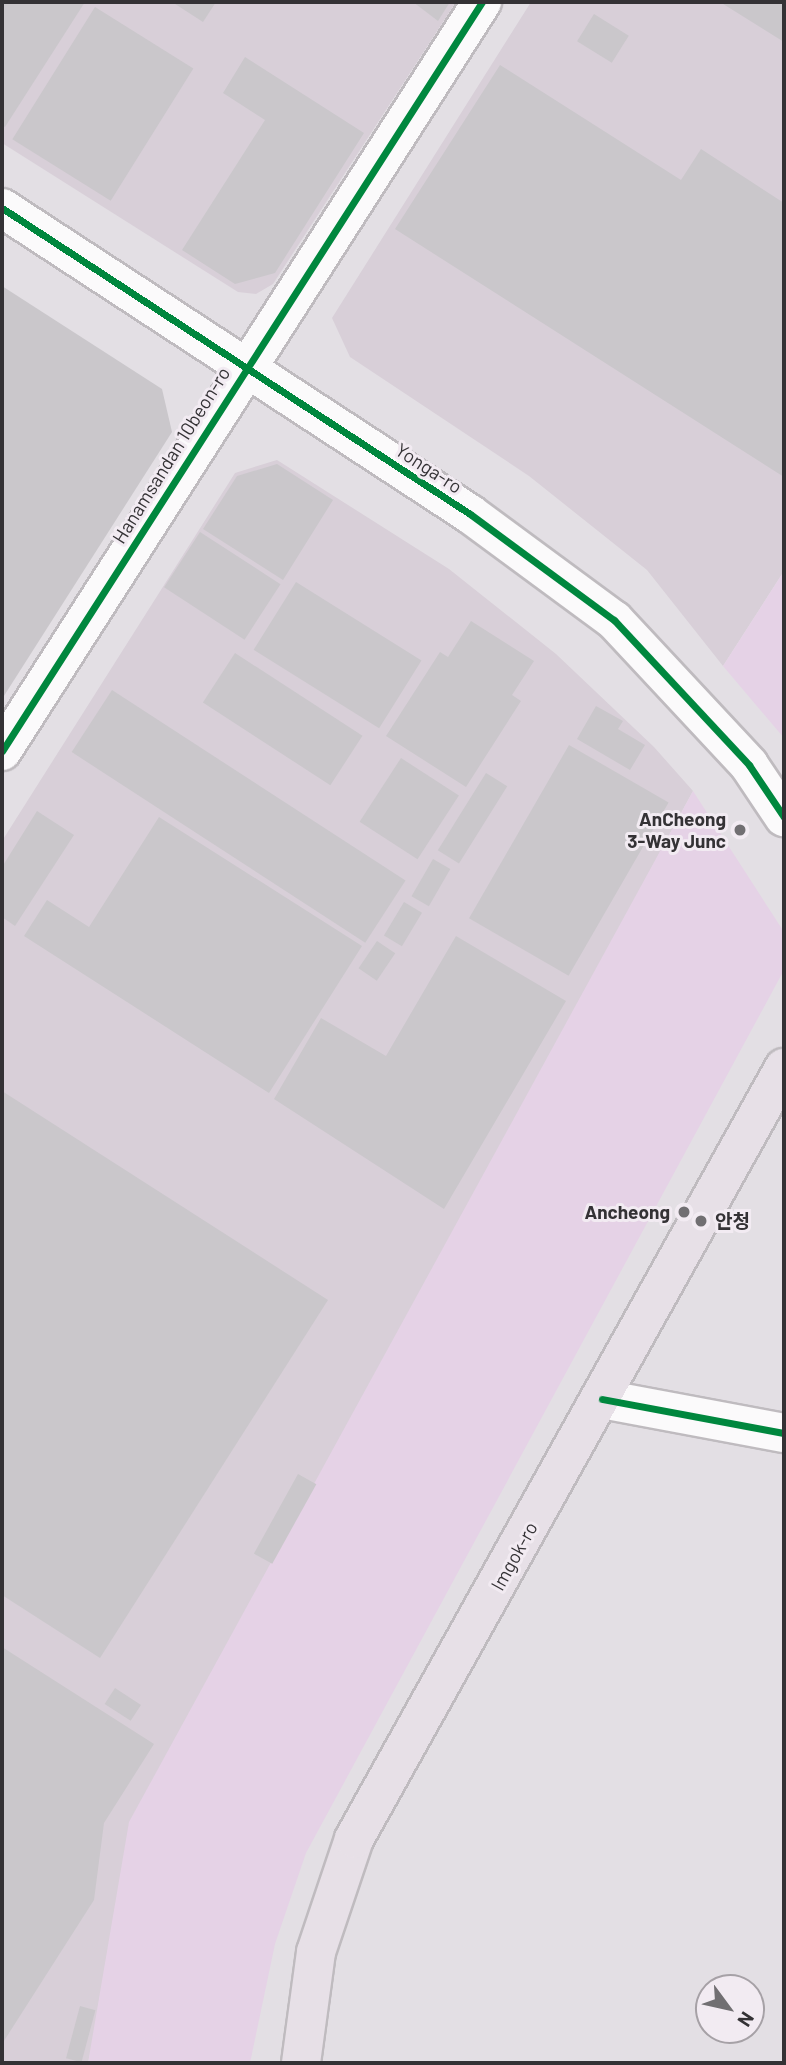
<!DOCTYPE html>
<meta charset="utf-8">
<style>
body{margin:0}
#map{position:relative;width:786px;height:2065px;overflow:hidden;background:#e3dfe4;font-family:Barlow,"Noto Sans KR",sans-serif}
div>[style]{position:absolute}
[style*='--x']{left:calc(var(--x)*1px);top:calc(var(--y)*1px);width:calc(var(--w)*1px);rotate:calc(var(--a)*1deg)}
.built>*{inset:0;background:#d8cfd8}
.green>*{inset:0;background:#e5d2e6}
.building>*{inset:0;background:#cac7cb;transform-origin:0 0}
.roads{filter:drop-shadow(2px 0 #bfbbbf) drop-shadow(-2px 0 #bfbbbf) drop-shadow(0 2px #bfbbbf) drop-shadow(0 -2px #bfbbbf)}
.minor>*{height:38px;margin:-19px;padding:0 19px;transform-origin:19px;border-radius:19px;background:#fbfafb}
.major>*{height:38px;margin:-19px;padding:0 19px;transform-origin:19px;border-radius:19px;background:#e7e0e7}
.cycleway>*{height:7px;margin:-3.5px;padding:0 3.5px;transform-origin:3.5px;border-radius:3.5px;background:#00873e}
.dots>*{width:19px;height:19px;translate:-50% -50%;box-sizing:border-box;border:4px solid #f2ebf2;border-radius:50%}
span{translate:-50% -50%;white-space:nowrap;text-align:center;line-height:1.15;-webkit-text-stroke:6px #f2ebf2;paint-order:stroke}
.street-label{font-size:19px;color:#343235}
.poi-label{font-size:19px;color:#343235;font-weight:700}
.right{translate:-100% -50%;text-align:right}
.left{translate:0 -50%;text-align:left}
.frame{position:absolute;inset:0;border:4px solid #343235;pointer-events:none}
.north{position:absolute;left:695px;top:1974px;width:70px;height:70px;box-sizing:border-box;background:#f2ebf2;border:2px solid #a6a1a6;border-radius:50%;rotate:123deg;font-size:19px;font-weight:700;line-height:28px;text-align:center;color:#343235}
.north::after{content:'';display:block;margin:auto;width:24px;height:32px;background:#716f72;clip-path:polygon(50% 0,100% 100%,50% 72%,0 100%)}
</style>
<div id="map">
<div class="built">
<div style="clip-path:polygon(2px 2px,456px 2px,273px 284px,256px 294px,238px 292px,2px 143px)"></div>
<div style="clip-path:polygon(531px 2px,784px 2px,784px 571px,723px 666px,647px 570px,529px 476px,350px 357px,332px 318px)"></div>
<div style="clip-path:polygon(277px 460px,449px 569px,556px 654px,654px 747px,693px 791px,456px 1231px,101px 2010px,88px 2063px,2px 2063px,2px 841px,235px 473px)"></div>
</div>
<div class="green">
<div style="clip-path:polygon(784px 571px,784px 738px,723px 666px)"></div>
<div style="clip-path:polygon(693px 791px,784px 932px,784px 970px,306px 1853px,275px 1944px,250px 2063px,88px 2063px,129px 1822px)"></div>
</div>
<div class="building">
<div style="clip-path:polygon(2px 2px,85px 2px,5px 127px,2px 125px)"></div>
<div style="clip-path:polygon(172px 2px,216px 2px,203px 22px)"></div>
<div style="clip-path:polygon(413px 2px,450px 2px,438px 21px)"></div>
<div style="clip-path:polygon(720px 2px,784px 2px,784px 42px)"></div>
<div style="left:95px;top:7px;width:116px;height:156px;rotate:32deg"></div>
<div style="left:594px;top:14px;width:41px;height:32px;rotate:32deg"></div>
<div style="clip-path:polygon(245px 57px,364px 133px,275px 273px,235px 284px,182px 250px,265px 120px,223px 93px)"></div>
<div style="clip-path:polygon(500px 65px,681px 180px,701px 149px,784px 203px,784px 477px,395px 229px)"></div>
<div style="clip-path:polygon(2px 286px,162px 389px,172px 432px,2px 699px)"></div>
<div style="clip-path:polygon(277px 464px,333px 500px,283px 580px,203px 529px,237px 476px)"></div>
<div style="left:200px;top:532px;width:96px;height:66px;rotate:33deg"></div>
<div style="left:296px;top:582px;width:148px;height:80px;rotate:32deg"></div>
<div style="clip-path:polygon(471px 621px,534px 661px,512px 695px,521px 701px,466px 787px,386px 736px,440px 652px,448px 657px)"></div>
<div style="left:235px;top:653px;width:152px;height:59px;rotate:33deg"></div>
<div style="left:112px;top:690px;width:350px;height:74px;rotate:33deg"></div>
<div style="clip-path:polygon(596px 706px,623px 721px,618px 729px,645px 745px,630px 770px,577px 739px)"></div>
<div style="left:569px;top:745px;width:115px;height:200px;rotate:30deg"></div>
<div style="left:401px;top:758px;width:69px;height:76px;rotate:33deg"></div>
<div style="left:486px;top:773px;width:25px;height:91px;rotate:32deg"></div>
<div style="clip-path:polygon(37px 811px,74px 835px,15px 926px,2px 917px,2px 867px)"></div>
<div style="clip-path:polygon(159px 817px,362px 946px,269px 1093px,24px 936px,47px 900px,89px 927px)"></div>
<div style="left:433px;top:859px;width:20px;height:43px;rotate:30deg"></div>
<div style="left:404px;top:902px;width:21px;height:39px;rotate:31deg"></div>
<div style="clip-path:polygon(456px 936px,566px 1001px,444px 1209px,274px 1099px,321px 1018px,386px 1056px)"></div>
<div style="left:377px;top:941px;width:22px;height:33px;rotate:34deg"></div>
<div style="clip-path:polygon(2px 1091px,328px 1300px,100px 1658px,2px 1595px)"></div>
<div style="left:298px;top:1474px;width:21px;height:91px;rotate:29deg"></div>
<div style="clip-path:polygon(2px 1647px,154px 1744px,104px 1823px,94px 1900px,2px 2044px)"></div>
<div style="left:115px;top:1688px;width:31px;height:19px;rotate:33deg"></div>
<div style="left:80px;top:2006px;width:16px;height:54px;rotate:15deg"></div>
</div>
<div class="roads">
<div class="minor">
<div style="--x:2;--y:208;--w:559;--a:33.18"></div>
<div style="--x:470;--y:514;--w:179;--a:36.4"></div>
<div style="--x:614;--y:620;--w:198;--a:47"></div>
<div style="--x:749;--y:765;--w:63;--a:56.1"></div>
<div style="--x:2;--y:751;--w:890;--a:-57.35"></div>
<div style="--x:602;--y:1399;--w:185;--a:10.6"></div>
</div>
<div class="major">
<div style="--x:301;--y:2063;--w:112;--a:-82.3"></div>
<div style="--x:316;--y:1952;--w:119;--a:-71.4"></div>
<div style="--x:354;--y:1839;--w:883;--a:-60.85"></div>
</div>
</div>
<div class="cycleway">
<div style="--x:2;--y:208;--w:559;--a:33.18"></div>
<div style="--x:470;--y:514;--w:179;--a:36.4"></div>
<div style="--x:614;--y:620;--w:198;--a:47"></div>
<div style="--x:749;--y:765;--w:63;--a:56.1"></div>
<div style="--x:2;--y:751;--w:890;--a:-57.35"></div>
<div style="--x:602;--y:1399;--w:185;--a:10.6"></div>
</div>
<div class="dots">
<div style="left:740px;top:830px;background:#716f72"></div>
<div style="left:684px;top:1212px;background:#716f72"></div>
<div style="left:701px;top:1221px;background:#716f72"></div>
</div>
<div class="street-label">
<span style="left:171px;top:455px;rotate:-58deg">Hanamsandan 10beon-ro</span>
<span style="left:429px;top:468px;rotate:33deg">Yonga-ro</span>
<span style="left:514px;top:1556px;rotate:-61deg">Imgok-ro</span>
</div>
<div class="poi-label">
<span class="right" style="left:726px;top:830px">AnCheong<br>3-Way Junc</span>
<span class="right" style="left:670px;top:1212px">Ancheong</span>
<span class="left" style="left:715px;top:1221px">안청</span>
</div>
<div class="frame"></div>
<div class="north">N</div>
</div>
